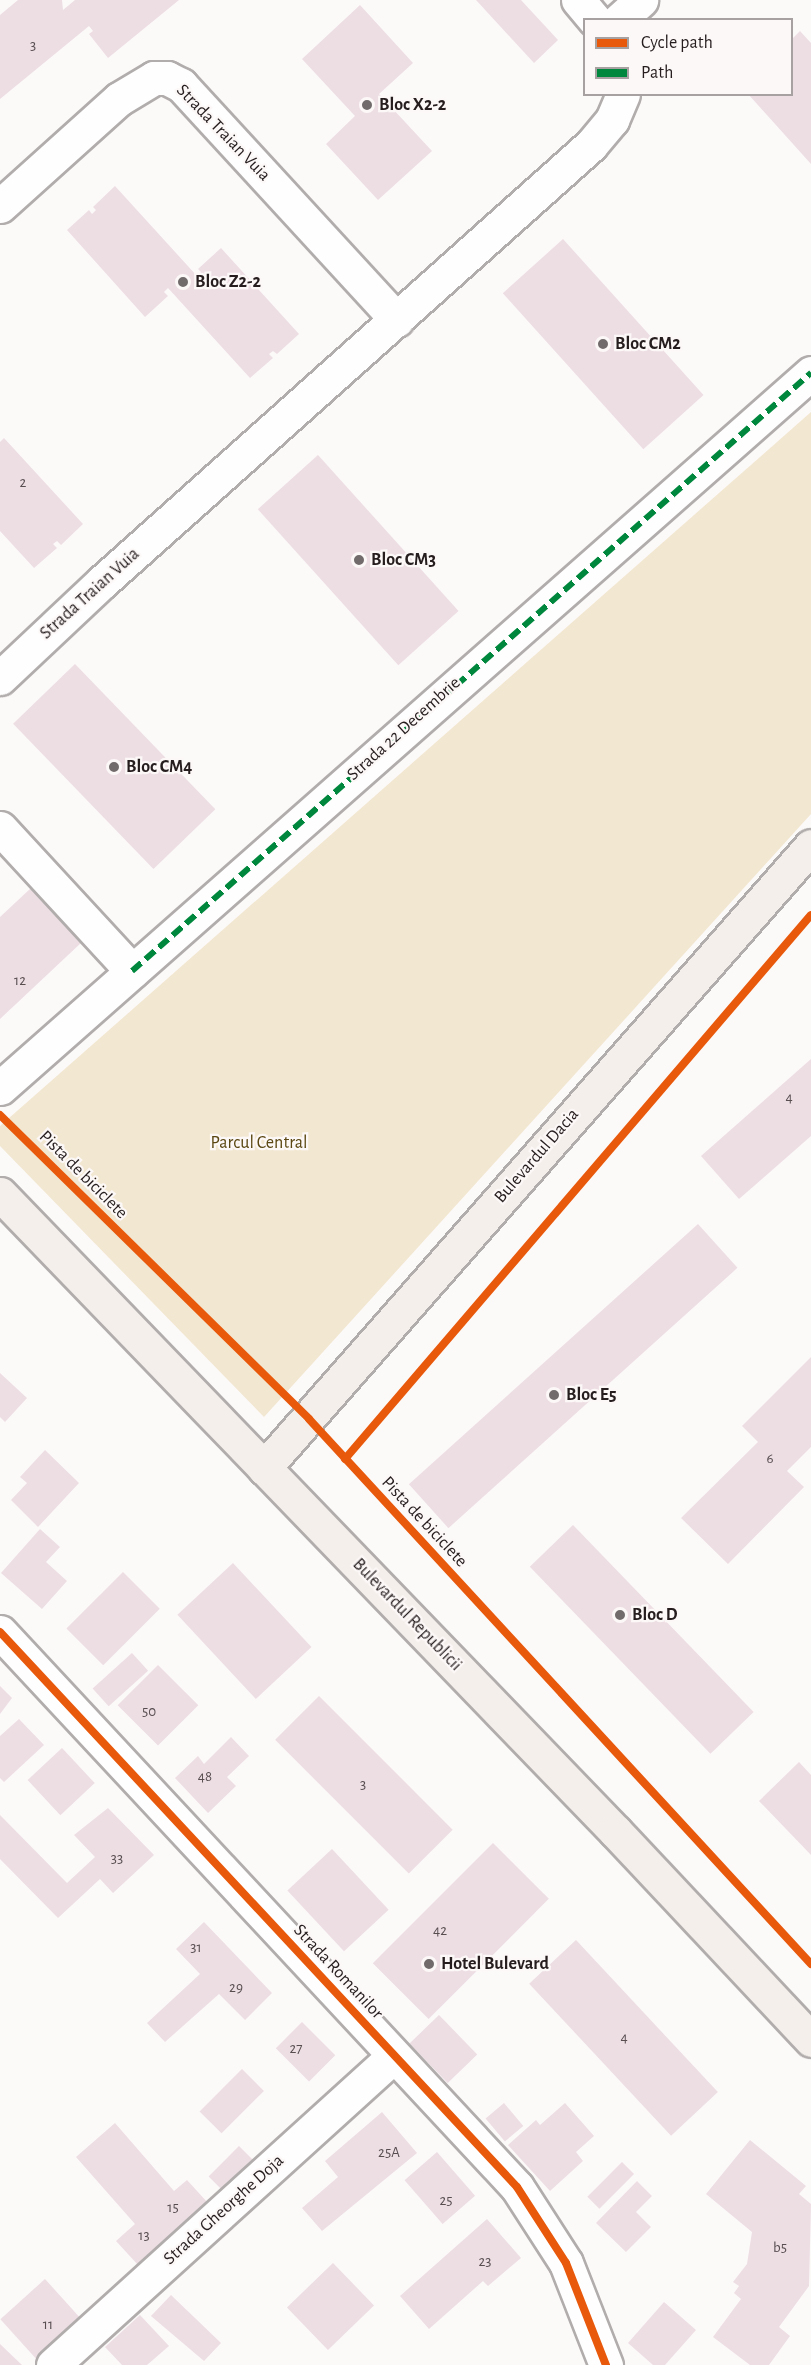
<!DOCTYPE html>
<style>
body{margin:0}
#map{position:relative;width:811px;height:2365px;overflow:hidden;background:#fcf9f9;font-family:"Alegreya Sans",sans-serif}
div>[style]{position:absolute}
[style*='--x']{left:calc(var(--x)*1px);top:calc(var(--y)*1px);width:calc(var(--w)*1px);rotate:calc(var(--a)*1deg)}
.green>*{inset:0;background:#f2e7d0}
.building>*{inset:0;background:#eddee4;transform-origin:0 0}
.roads{filter:drop-shadow(2px 0 #b1adac) drop-shadow(-2px 0 #b1adac) drop-shadow(0 2px #b1adac) drop-shadow(0 -2px #b1adac)}
.minor>*{height:33px;margin:-16.5px;padding:0 16.5px;transform-origin:16.5px;border-radius:16.5px;background:#fffefe}
.major>*{height:33px;margin:-16.5px;padding:0 16.5px;transform-origin:16.5px;border-radius:16.5px;background:#f4efeb}
.quiet>*{height:6px;margin-top:-3px;transform-origin:0;background:repeating-linear-gradient(90deg,#00873e 0 12px,transparent 0 18px)}
.cycleway>*{height:8px;margin:-4px;padding:0 4px;transform-origin:4px;border-radius:4px;background:#e8590c}
.dots>*{width:16px;height:16px;translate:-50% -50%;box-sizing:border-box;border:3px solid #fdf8f8;border-radius:50%}
span{translate:-50% -50%;white-space:nowrap;text-align:center;line-height:1.15;-webkit-text-stroke:4.5px #fdf8f8;paint-order:stroke}
.number-label{font-size:15px;color:#584e50}
.number-label span{-webkit-text-stroke-width:0}
.poi-label{font-size:18px;color:#261e1e;font-weight:700}
.left{translate:0 -50%;text-align:left}
.street-label{font-size:18px;color:#261e1e}
.park-label{font-size:18px;color:#5a4711}
.legend{position:absolute;left:583px;top:18px;width:210px;height:78px;box-sizing:border-box;background:#fdf8f8;border:2px solid #a7a1a1;margin:0;padding:8px 10px;list-style:none;font-size:18px;color:#261e1e}
.legend li{display:flex;align-items:center;gap:12px;height:30px}
.legend b{width:30px;border:2px solid #a7a1a1}
</style>
<div id="map">
<div class="green">
<div style="clip-path:polygon(811px 412px,811px 814px,264px 1417px,0 1146px,0 1126px)"></div>
</div>
<div class="building">
<div style="clip-path:polygon(18px 0,62px 0,63px 10px,75px 0,179px 0,108px 58px,89px 34px,93px 31px,89px 26px,0 99px,0 15px)"></div>
<div style="clip-path:polygon(476px 0,521px 0,558px 40px,534px 63px)"></div>
<div style="clip-path:polygon(360px 5px,413px 63px,379px 94px,432px 151px,378px 200px,326px 144px,355px 116px,302px 59px)"></div>
<div style="clip-path:polygon(800px 31px,811px 43px,811px 164px,748px 94px,792px 94px,792px 39px)"></div>
<div style="clip-path:polygon(115px 186px,197px 276px,201px 272px,198px 269px,221px 248px,299px 334px,277px 354px,273px 351px,269px 354px,273px 358px,250px 378px,168px 288px,164px 292px,168px 296px,145px 317px,67px 230px,89px 210px,92px 214px,96px 210px,93px 207px)"></div>
<div style="left:563px;top:239px;width:210px;height:81px;rotate:48deg"></div>
<div style="clip-path:polygon(4px 438px,83px 524px,61px 545px,57px 541px,53px 544px,57px 548px,34px 568px,0 531px,0 442px)"></div>
<div style="left:318px;top:455px;width:210px;height:81px;rotate:48deg"></div>
<div style="left:75px;top:664px;width:202px;height:86px;rotate:46deg"></div>
<div style="clip-path:polygon(31px 888px,82px 942px,0 1019px,0 917px)"></div>
<div style="clip-path:polygon(811px 1059px,811px 1136px,739px 1199px,701px 1156px)"></div>
<div style="left:698px;top:1224px;width:59px;height:389px;rotate:48deg"></div>
<div style="clip-path:polygon(811px 1357px,811px 1447px,787px 1471px,804px 1487px,728px 1564px,681px 1518px,758px 1442px,742px 1426px)"></div>
<div style="clip-path:polygon(0 1373px,27px 1398px,5px 1422px,0 1417px)"></div>
<div style="clip-path:polygon(45px 1450px,79px 1483px,38px 1527px,11px 1500px,27px 1483px,20px 1477px)"></div>
<div style="left:573px;top:1525px;width:260px;height:60px;rotate:46deg"></div>
<div style="clip-path:polygon(40px 1529px,60px 1547px,46px 1562px,67px 1581px,42px 1609px,1px 1573px)"></div>
<div style="left:233px;top:1563px;width:115px;height:76px;rotate:47deg"></div>
<div style="left:123px;top:1572px;width:52px;height:80px;rotate:45deg"></div>
<div style="left:132px;top:1653px;width:24px;height:53px;rotate:48deg"></div>
<div style="left:158px;top:1665px;width:57px;height:57px;rotate:45deg"></div>
<div style="clip-path:polygon(0 1686px,12px 1698px,0 1714px)"></div>
<div style="left:319px;top:1696px;width:189px;height:62px;rotate:45deg"></div>
<div style="clip-path:polygon(19px 1719px,44px 1745px,4px 1782px,0 1778px,0 1736px)"></div>
<div style="clip-path:polygon(231px 1737px,249px 1756px,227px 1777px,236px 1786px,208px 1813px,175px 1778px,198px 1756px,204px 1764px)"></div>
<div style="left:62px;top:1748px;width:48px;height:47px;rotate:47deg"></div>
<div style="clip-path:polygon(799px 1762px,811px 1775px,811px 1855px,759px 1801px)"></div>
<div style="clip-path:polygon(108px 1808px,154px 1855px,113px 1893px,100px 1879px,58px 1918px,0 1859px,0 1815px,67px 1883px,95px 1857px,74px 1835px)"></div>
<div style="left:493px;top:1843px;width:79px;height:170px;rotate:45deg"></div>
<div style="left:332px;top:1849px;width:83px;height:61px;rotate:47deg"></div>
<div style="clip-path:polygon(204px 1922px,272px 1993px,245px 2020px,219px 1994px,165px 2042px,147px 2023px,200px 1974px,176px 1949px)"></div>
<div style="left:576px;top:1940px;width:208px;height:64px;rotate:47deg"></div>
<div style="left:439px;top:2015px;width:55px;height:41px;rotate:46deg"></div>
<div style="left:302px;top:2022px;width:47px;height:37px;rotate:45deg"></div>
<div style="left:242px;top:2069px;width:31px;height:60px;rotate:45deg"></div>
<div style="left:504px;top:2103px;width:30px;height:24px;rotate:50deg"></div>
<div style="clip-path:polygon(565px 2103px,594px 2136px,576px 2152px,583px 2161px,550px 2191px,508px 2145px,536px 2120px,540px 2125px)"></div>
<div style="clip-path:polygon(382px 2112px,417px 2153px,322px 2231px,302px 2208px,338px 2177px,325px 2161px)"></div>
<div style="clip-path:polygon(115px 2123px,174px 2191px,187px 2180px,208px 2203px,138px 2265px,116px 2241px,135px 2224px,76px 2157px)"></div>
<div style="clip-path:polygon(750px 2140px,806px 2186px,799px 2194px,811px 2204px,809px 2286px,779px 2327px,790px 2336px,769px 2365px,750px 2365px,713px 2337px,741px 2299px,734px 2293px,739px 2286px,733px 2282px,747px 2264px,752px 2232px,706px 2194px)"></div>
<div style="left:239px;top:2146px;width:27px;height:43px;rotate:45deg"></div>
<div style="left:437px;top:2152px;width:58px;height:43px;rotate:49deg"></div>
<div style="left:622px;top:2162px;width:17px;height:49px;rotate:45deg"></div>
<div style="clip-path:polygon(637px 2181px,652px 2196px,636px 2212px,651px 2227px,626px 2252px,596px 2223px)"></div>
<div style="clip-path:polygon(487px 2219px,521px 2258px,488px 2286px,483px 2281px,429px 2329px,400px 2296px)"></div>
<div style="left:333px;top:2263px;width:59px;height:64px;rotate:46deg"></div>
<div style="left:45px;top:2279px;width:57px;height:60px;rotate:48deg"></div>
<div style="clip-path:polygon(171px 2295px,221px 2343px,204px 2361px,151px 2316px)"></div>
<div style="clip-path:polygon(664px 2302px,696px 2330px,665px 2365px,653px 2365px,628px 2343px)"></div>
<div style="clip-path:polygon(140px 2315px,169px 2346px,147px 2365px,122px 2365px,105px 2347px)"></div>
<div style="clip-path:polygon(0 2344px,22px 2365px,0 2365px)"></div>
</div>
<div class="roads">
<div class="minor">
<div style="--x:578;--y:0;--w:26;--a:50"></div>
<div style="--x:619;--y:20;--w:30;--a:-42"></div>
<div style="--x:0;--y:206;--w:160;--a:-42"></div>
<div style="--x:119;--y:99;--w:41;--a:-31"></div>
<div style="--x:154;--y:78;--w:13;--a:0"></div>
<div style="--x:167;--y:78;--w:16;--a:27"></div>
<div style="--x:181;--y:85;--w:319;--a:47.4"></div>
<div style="--x:0;--y:678;--w:140;--a:-43.3"></div>
<div style="--x:102;--y:582;--w:656;--a:-41.79"></div>
<div style="--x:591;--y:145;--w:33;--a:-50"></div>
<div style="--x:612;--y:120;--w:28;--a:-67"></div>
<div style="--x:0;--y:828;--w:195;--a:47.3"></div>
<div style="--x:0;--y:1088;--w:1081;--a:-41.4"></div>
<div style="--x:0;--y:1632;--w:758;--a:47.03"></div>
<div style="--x:517;--y:2187;--w:90;--a:57.2"></div>
<div style="--x:566;--y:2263;--w:110;--a:68.6"></div>
<div style="--x:53;--y:2365;--w:460;--a:-42.2"></div>
</div>
<div class="major">
<div style="--x:0;--y:1194;--w:887;--a:46.01"></div>
<div style="--x:616;--y:1832;--w:285;--a:46.8"></div>
<div style="--x:264;--y:1468;--w:828;--a:-48.67"></div>
</div>
</div>
<div class="quiet">
<div style="--x:132;--y:971;--w:905;--a:-41.37"></div>
</div>
<div class="cycleway">
<div style="--x:0;--y:1115;--w:433;--a:44.5"></div>
<div style="--x:309;--y:1419;--w:741;--a:47.35"></div>
<div style="--x:345;--y:1459;--w:716;--a:-49.42"></div>
<div style="--x:0;--y:1632;--w:758;--a:47.03"></div>
<div style="--x:517;--y:2187;--w:90;--a:57.2"></div>
<div style="--x:566;--y:2263;--w:110;--a:68.6"></div>
</div>
<div class="dots">
<div style="left:367px;top:105px;background:#716b6b"></div>
<div style="left:183px;top:282px;background:#716b6b"></div>
<div style="left:603px;top:344px;background:#716b6b"></div>
<div style="left:359px;top:560px;background:#716b6b"></div>
<div style="left:114px;top:767px;background:#716b6b"></div>
<div style="left:554px;top:1395px;background:#716b6b"></div>
<div style="left:620px;top:1615px;background:#716b6b"></div>
<div style="left:429px;top:1964px;background:#716b6b"></div>
</div>
<div class="number-label">
<span style="left:33px;top:46px">3</span>
<span style="left:23px;top:483px">2</span>
<span style="left:20px;top:981px">12</span>
<span style="left:789px;top:1098px">4</span>
<span style="left:770px;top:1459px">6</span>
<span style="left:149px;top:1712px">50</span>
<span style="left:205px;top:1777px">48</span>
<span style="left:363px;top:1785px">3</span>
<span style="left:117px;top:1859px">33</span>
<span style="left:440px;top:1931px">42</span>
<span style="left:196px;top:1948px">31</span>
<span style="left:236px;top:1988px">29</span>
<span style="left:624px;top:2038px">4</span>
<span style="left:296px;top:2049px">27</span>
<span style="left:389px;top:2153px">25A</span>
<span style="left:446px;top:2201px">25</span>
<span style="left:173px;top:2208px">15</span>
<span style="left:144px;top:2236px">13</span>
<span style="left:780px;top:2248px">b5</span>
<span style="left:485px;top:2262px">23</span>
<span style="left:48px;top:2325px">11</span>
</div>
<div class="poi-label">
<span class="left" style="left:379px;top:105px">Bloc X2-2</span>
<span class="left" style="left:195px;top:282px">Bloc Z2-2</span>
<span class="left" style="left:615px;top:344px">Bloc CM2</span>
<span class="left" style="left:371px;top:560px">Bloc CM3</span>
<span class="left" style="left:126px;top:767px">Bloc CM4</span>
<span class="left" style="left:566px;top:1395px">Bloc E5</span>
<span class="left" style="left:632px;top:1615px">Bloc D</span>
<span class="left" style="left:441px;top:1964px">Hotel Bulevard</span>
</div>
<div class="street-label">
<span style="left:223px;top:133px;rotate:46deg">Strada Traian Vuia</span>
<span style="left:90px;top:594px;rotate:-42deg">Strada Traian Vuia</span>
<span style="left:404px;top:729px;rotate:-42deg">Strada 22 Decembrie</span>
<span style="left:537px;top:1156px;rotate:-49deg">Bulevardul Dacia</span>
<span style="left:83px;top:1175px;rotate:45deg">Pista de biciclete</span>
<span style="left:424px;top:1522px;rotate:47deg">Pista de biciclete</span>
<span style="left:407px;top:1615px;rotate:46deg">Bulevardul Republicii</span>
<span style="left:338px;top:1972px;rotate:47deg">Strada Romanilor</span>
<span style="left:224px;top:2210px;rotate:-42deg">Strada Gheorghe Doja</span>
</div>
<div class="park-label">
<span style="left:259px;top:1143px">Parcul Central</span>
</div>
<ul class="legend">
<li><b style="height:8px;background:#e8590c"></b>Cycle path</li>
<li><b style="height:8px;background:#00873e"></b>Path</li>
</ul>
</div>
